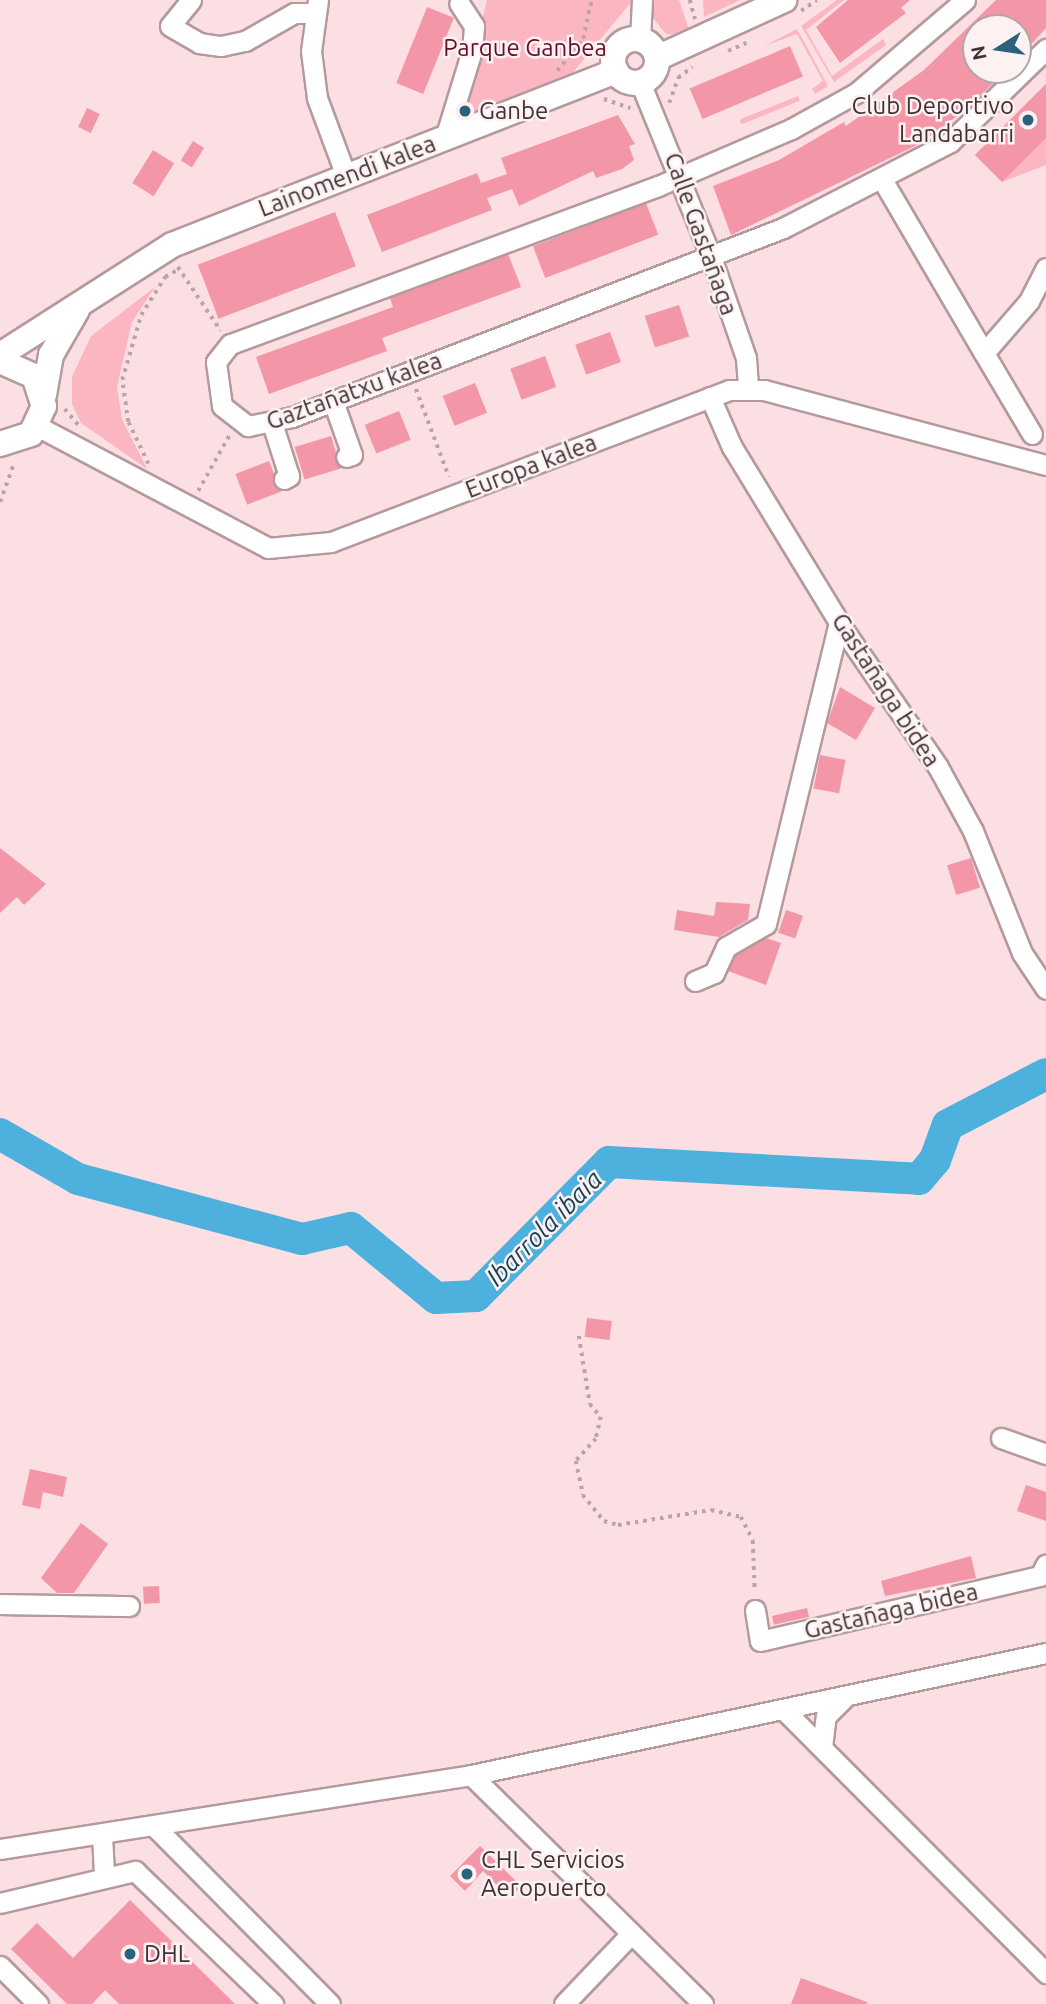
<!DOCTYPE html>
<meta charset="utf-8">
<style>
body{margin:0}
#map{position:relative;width:1046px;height:2004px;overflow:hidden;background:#fcdfe3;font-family:Ubuntu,sans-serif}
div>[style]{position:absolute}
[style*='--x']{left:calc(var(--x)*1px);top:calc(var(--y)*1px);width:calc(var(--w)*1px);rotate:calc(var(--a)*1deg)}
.green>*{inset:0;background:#fcb6c2;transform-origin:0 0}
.river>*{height:32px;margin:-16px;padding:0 16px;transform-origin:16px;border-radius:16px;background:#4db0dd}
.building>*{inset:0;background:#f396a8;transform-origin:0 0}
.path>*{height:3.5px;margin-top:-1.75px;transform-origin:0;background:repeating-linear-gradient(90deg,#bba4a7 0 3.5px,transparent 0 8.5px)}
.roads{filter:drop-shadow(2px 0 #b4999d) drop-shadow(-2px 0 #b4999d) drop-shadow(0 2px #b4999d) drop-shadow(0 -2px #b4999d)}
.minor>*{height:19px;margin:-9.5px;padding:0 9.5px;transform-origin:9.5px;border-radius:9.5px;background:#fff}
.major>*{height:24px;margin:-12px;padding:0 12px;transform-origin:12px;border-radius:12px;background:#fff}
.major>.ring{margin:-12px;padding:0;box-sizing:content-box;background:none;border:24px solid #fff;border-radius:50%}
.dots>*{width:19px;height:19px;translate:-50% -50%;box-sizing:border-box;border:4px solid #fdf1f2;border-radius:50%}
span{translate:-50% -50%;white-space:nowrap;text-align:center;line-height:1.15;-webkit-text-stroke:5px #fdf1f2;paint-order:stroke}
.park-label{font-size:24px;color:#62102a}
.poi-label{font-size:24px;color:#3f3335}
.right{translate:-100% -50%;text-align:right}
.left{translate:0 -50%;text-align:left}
.street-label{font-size:24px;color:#3f3335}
.water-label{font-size:26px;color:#184356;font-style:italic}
.north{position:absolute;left:962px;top:14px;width:70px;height:70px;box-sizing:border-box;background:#fdf1f2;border:2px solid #b1a5a6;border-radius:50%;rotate:258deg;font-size:19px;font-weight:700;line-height:28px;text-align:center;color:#3f3335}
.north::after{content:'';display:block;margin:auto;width:24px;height:32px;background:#2a627c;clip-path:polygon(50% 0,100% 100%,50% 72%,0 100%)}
</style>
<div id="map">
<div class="green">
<div style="clip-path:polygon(487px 0,633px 0,570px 76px,456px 124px)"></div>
<div style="clip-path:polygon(652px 0,679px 0,691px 36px,666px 34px,653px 18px)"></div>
<div style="clip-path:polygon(703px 0,740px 0,704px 17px)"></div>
<div style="clip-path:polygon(837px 0,844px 0,806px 30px,832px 76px,883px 39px,886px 45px,834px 82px,801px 26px)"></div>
<div style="clip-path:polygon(797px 29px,828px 86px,815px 94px,812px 89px,823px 81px,797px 34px,764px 46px)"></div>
<div style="clip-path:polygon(1046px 84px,1046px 165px,1002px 182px,975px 155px)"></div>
<div style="left:798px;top:96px;width:5px;height:63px;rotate:68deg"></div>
<div style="clip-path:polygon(155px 287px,132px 322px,117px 387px,122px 419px,147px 469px,81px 423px,72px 404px,72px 377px,91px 336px)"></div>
</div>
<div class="river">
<div style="--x:0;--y:1134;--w:90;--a:30"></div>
<div style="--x:78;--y:1179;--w:232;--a:15"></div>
<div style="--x:302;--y:1239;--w:50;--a:-12.7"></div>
<div style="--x:351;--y:1228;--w:110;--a:39.5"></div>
<div style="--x:436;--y:1298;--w:40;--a:-2.9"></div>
<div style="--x:476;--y:1296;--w:189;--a:-45.2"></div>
<div style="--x:609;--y:1162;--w:310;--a:3.1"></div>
<div style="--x:919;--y:1179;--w:25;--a:-50"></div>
<div style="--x:935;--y:1160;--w:37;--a:-70"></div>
<div style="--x:948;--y:1125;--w:110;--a:-27.5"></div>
</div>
<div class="building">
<div style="clip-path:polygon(848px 0,910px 0,901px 8px,906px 13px,840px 63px,816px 27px)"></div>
<div style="clip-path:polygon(996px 0,1046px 0,1046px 28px,1018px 59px,1018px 28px,976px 28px,976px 70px,1007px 70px,963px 112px,919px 144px,731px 235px,713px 186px,779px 160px,844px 122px,846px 126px,924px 70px)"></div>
<div style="left:427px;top:7px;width:29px;height:82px;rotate:22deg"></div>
<div style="left:790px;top:46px;width:33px;height:109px;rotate:67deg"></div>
<div style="clip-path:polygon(1046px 84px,1046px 138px,1002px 182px,975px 155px)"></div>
<div style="left:87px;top:108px;width:14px;height:21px;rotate:25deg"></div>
<div style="clip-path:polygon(618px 115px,635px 144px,629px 146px,634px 160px,622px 169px,596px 178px,593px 171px,519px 206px,512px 189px,487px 198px,492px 210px,382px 252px,367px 215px,477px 173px,481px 183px,507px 174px,501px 158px)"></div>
<div style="left:193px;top:141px;width:13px;height:23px;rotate:32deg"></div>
<div style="left:153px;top:150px;width:25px;height:39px;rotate:32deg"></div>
<div style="left:646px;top:203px;width:34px;height:121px;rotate:69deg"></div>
<div style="left:335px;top:212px;width:58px;height:147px;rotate:69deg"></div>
<div style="clip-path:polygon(508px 254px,521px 287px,382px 338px,387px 351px,269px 394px,256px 357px,393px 307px,390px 298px)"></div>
<div style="left:679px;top:305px;width:33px;height:36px;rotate:72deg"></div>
<div style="left:610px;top:332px;width:32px;height:37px;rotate:70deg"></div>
<div style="left:545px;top:356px;width:33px;height:37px;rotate:70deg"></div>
<div style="left:475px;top:383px;width:32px;height:35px;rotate:68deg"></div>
<div style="left:399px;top:411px;width:31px;height:37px;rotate:68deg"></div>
<div style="left:331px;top:436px;width:34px;height:38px;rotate:73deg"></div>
<div style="left:269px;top:461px;width:33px;height:36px;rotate:69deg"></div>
<div style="clip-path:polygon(840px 687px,875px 708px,856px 740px,827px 723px)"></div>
<div style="left:820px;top:755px;width:26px;height:34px;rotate:11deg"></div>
<div style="clip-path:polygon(0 848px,46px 884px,24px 905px,17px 897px,0 913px)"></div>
<div style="left:971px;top:858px;width:31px;height:25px;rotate:73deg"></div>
<div style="clip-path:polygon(716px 902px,750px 904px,748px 920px,719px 937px,674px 930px,677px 910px,714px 916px)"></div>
<div style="left:786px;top:910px;width:18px;height:24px;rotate:19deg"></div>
<div style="clip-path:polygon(766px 938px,781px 943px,766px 985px,728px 971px,735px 956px)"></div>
<div style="left:587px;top:1318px;width:25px;height:19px;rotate:7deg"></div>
<div style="clip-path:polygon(30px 1469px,67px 1477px,63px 1497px,43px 1492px,40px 1509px,22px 1505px)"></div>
<div style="clip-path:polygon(1026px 1485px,1046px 1492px,1046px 1521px,1017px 1511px)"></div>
<div style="clip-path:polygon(81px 1523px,108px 1544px,74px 1593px,57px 1593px,41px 1578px)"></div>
<div style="clip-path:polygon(971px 1556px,976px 1578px,885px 1596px,881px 1581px)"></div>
<div style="left:159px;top:1586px;width:17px;height:16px;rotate:87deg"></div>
<div style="left:807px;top:1608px;width:9px;height:36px;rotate:77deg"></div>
<div style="clip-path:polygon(480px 1846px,521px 1886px,510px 1898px,483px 1871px,465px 1891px,450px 1876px)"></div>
<div style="clip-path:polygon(130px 1900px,235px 2004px,119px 2004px,105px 1990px,92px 2004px,67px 2004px,11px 1949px,37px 1923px,73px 1958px)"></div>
<div style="clip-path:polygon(801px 1978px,867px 2002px,867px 2004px,791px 2004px)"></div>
</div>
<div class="path">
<div style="--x:690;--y:0;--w:20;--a:75"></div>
<div style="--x:801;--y:11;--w:19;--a:-35"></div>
<div style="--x:728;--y:51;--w:20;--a:-24"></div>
<div style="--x:557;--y:71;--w:41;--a:-50.9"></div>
<div style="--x:583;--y:39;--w:40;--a:-78"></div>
<div style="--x:604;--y:99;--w:28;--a:19"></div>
<div style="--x:669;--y:103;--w:27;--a:-70"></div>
<div style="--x:678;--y:78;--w:18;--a:-38"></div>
<div style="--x:178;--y:267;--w:77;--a:56.1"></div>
<div style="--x:416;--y:389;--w:94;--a:69.4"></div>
<div style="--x:65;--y:409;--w:23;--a:50"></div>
<div style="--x:148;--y:464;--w:47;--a:-115.5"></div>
<div style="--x:128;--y:422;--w:42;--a:-98.1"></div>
<div style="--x:122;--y:380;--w:68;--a:-73.7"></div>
<div style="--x:141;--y:315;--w:45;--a:-57.7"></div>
<div style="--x:165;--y:277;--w:16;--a:-30"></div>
<div style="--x:198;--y:491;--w:65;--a:-60.7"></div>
<div style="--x:0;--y:502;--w:41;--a:-70.3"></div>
<div style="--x:579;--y:1336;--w:69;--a:80.8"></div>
<div style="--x:590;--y:1404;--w:17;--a:50"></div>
<div style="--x:601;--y:1417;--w:23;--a:103"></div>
<div style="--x:596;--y:1439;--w:30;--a:132"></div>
<div style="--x:576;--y:1461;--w:35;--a:78"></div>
<div style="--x:583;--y:1495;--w:33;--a:51"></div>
<div style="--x:604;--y:1521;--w:15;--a:16"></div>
<div style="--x:618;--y:1525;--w:94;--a:-9.2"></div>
<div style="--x:711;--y:1510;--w:31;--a:13"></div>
<div style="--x:741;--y:1517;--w:27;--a:63"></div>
<div style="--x:753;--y:1541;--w:51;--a:87.8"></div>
</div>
<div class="roads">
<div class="minor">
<div style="--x:191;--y:0;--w:33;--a:129"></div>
<div style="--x:170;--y:26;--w:34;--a:30"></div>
<div style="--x:199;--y:43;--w:22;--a:8"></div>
<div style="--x:221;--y:46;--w:25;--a:-12"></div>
<div style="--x:245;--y:41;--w:56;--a:-29.7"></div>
<div style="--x:294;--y:13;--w:19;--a:0"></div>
<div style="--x:318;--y:0;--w:51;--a:97.8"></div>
<div style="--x:311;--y:51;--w:47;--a:82.7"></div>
<div style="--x:317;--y:98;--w:83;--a:69.6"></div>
<div style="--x:965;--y:0;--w:143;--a:139.5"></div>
<div style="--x:856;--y:93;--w:74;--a:151"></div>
<div style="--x:791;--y:129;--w:145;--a:156.8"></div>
<div style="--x:658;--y:186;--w:456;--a:159.7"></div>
<div style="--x:230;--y:344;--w:23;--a:128"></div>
<div style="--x:216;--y:362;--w:44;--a:82.2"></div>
<div style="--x:222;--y:406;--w:33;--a:38"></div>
<div style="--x:248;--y:426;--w:45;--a:-11.6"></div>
<div style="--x:292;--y:417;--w:526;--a:-21.05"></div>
<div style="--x:783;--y:228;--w:188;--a:-27.2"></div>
<div style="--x:950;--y:142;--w:134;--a:-44.1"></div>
<div style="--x:640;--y:40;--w:40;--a:-87.1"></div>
<div style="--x:640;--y:82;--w:186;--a:67.9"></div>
<div style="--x:710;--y:254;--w:110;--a:70.9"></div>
<div style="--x:746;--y:358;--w:32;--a:86"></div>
<div style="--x:445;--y:138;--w:92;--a:-72.9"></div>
<div style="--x:472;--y:50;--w:24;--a:-85"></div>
<div style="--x:474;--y:26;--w:27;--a:-123"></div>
<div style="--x:883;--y:181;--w:199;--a:59.6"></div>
<div style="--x:710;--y:397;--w:55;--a:66.3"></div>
<div style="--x:732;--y:447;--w:217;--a:58.6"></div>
<div style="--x:845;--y:632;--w:164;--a:55.4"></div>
<div style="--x:938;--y:767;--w:73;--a:61.3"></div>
<div style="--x:973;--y:831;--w:131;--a:68.1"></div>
<div style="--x:1022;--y:953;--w:43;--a:56.3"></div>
<div style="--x:333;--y:401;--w:57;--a:70.6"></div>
<div style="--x:352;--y:455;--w:6;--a:162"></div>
<div style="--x:272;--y:423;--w:56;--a:72.2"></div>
<div style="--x:289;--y:476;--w:6;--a:149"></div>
<div style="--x:37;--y:426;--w:261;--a:27.8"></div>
<div style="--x:268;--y:548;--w:63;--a:-5.4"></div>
<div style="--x:331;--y:542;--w:426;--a:-20.9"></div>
<div style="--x:729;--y:390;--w:35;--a:0"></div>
<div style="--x:764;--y:390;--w:292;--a:14.9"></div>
<div style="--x:1032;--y:434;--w:94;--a:-120.7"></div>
<div style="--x:984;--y:353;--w:69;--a:-49.1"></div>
<div style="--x:1029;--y:301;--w:37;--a:-63"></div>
<div style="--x:695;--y:981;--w:21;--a:-23"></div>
<div style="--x:714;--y:973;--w:29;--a:-65"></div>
<div style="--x:726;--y:947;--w:46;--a:-29.9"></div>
<div style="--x:766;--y:924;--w:311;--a:-76.4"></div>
<div style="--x:1001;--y:1438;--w:48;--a:19.6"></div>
<div style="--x:0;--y:1604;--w:129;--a:0.9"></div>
<div style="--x:755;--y:1610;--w:31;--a:81"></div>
<div style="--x:760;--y:1641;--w:287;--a:-13.1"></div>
<div style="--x:1040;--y:1576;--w:13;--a:-63"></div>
<div style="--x:783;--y:1709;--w:373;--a:45.1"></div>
<div style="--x:822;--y:1747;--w:31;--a:-83"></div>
<div style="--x:826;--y:1716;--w:28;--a:-45"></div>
<div style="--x:471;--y:1775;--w:326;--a:44.6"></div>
<div style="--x:156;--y:1828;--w:247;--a:45.3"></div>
<div style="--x:102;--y:1835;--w:39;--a:87"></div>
<div style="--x:0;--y:1849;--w:477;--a:-8.9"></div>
<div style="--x:471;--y:1775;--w:588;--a:-11.98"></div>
<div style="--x:0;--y:1903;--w:139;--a:-13.3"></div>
<div style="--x:135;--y:1871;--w:192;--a:43.9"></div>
<div style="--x:0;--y:1966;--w:54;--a:45"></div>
<div style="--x:564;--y:2004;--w:97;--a:-46.3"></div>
</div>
<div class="major">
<div class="ring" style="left:613px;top:39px;width:20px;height:20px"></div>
<div style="--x:657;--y:58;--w:140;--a:-24.5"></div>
<div style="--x:0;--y:355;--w:204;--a:-32.6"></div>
<div style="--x:172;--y:245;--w:477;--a:-21.4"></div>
<div style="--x:0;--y:361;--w:37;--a:24"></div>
<div style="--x:34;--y:376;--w:32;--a:72"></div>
<div style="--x:44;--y:406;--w:31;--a:115"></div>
<div style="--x:31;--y:434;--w:33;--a:162"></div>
<div style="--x:44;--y:395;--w:41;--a:-80.1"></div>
<div style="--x:51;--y:355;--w:52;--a:-60"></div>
</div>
</div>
<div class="dots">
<div style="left:465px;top:111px;background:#2a627c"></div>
<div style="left:1028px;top:120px;background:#2a627c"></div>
<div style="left:467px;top:1874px;background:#2a627c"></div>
<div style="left:130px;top:1954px;background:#2a627c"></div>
</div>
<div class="park-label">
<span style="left:525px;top:48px">Parque Ganbea</span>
</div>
<div class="poi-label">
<span class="right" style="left:1014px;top:120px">Club Deportivo<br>Landabarri</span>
<span class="left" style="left:479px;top:111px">Ganbe</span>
<span class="left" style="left:481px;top:1874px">CHL Servicios<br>Aeropuerto</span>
<span class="left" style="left:144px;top:1954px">DHL</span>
</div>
<div class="street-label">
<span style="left:347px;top:176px;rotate:-21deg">Lainomendi kalea</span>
<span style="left:701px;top:234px;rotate:70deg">Calle Gastañaga</span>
<span style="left:354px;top:391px;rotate:-20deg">Gaztañatxu kalea</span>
<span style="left:531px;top:466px;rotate:-21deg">Europa kalea</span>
<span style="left:886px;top:690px;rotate:57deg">Gastañaga bidea</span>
<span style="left:891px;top:1611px;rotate:-13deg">Gastañaga bidea</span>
</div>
<div class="water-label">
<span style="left:544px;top:1228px;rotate:-45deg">Ibarrola ibaia</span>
</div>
<div class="north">N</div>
</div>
